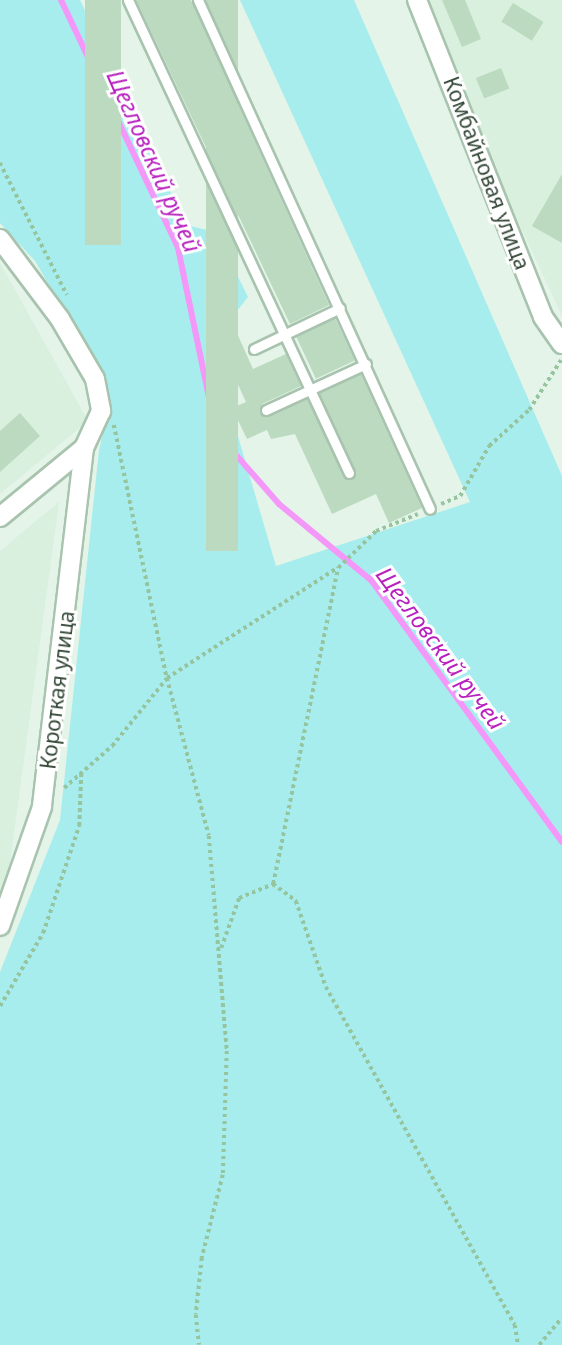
<!DOCTYPE html>
<meta charset="utf-8">
<style>
body{margin:0}
#map{position:relative;width:562px;height:1345px;overflow:hidden;background:#e4f4e8;font-family:"Noto Sans",sans-serif}
div>[style]{position:absolute}
[style*='--x']{left:calc(var(--x)*1px);top:calc(var(--y)*1px);width:calc(var(--w)*1px);rotate:calc(var(--a)*1deg)}
.residential>*{inset:0;background:#d8f0dd}
.green>*{inset:0;background:#a7eded}
.stream>*{height:6px;margin:-3px;padding:0 3px;transform-origin:3px;border-radius:3px;background:#f398f8}
.building>*{inset:0;background:#bbdabf;transform-origin:0 0}
.path>*{height:3.5px;margin-top:-1.75px;transform-origin:0;background:repeating-linear-gradient(90deg,#95c49e 0 3.5px,transparent 0 7px)}
.roads{filter:drop-shadow(2px 0 #a8c3ae) drop-shadow(-2px 0 #a8c3ae) drop-shadow(0 2px #a8c3ae) drop-shadow(0 -2px #a8c3ae)}
.service>*{height:9px;margin:-4.5px;padding:0 4.5px;transform-origin:4.5px;border-radius:4.5px;background:#fff}
.minor>*{height:18px;margin:-9px;padding:0 9px;transform-origin:9px;border-radius:9px;background:#fff}
span{translate:-50% -50%;white-space:nowrap;text-align:center;line-height:1.15;-webkit-text-stroke:6px #fff;paint-order:stroke}
.street-label{font-size:21px;color:#334736}
.water-label{font-size:23px;color:#b820bf;font-style:italic}
</style>
<div id="map">
<div class="residential">
<div style="clip-path:polygon(422px 0,562px 0,562px 316px,490px 161px)"></div>
<div style="clip-path:polygon(0 263px,88px 421px,0 494px)"></div>
<div style="clip-path:polygon(59px 502px,8px 877px,0 902px,0 551px)"></div>
</div>
<div class="green">
<div style="clip-path:polygon(0 0,80px 0,186px 225px,216px 232px,248px 297px,211px 344px,276px 566px,470px 502px,240px 0,354px 0,562px 476px,562px 1345px,0 1345px,0 972px,60px 820px,99px 450px,106px 420px,90px 355px,35px 261px,0 223px)"></div>
</div>
<div class="stream">
<div style="--x:61;--y:0;--w:274;--a:64.7"></div>
<div style="--x:178;--y:248;--w:188;--a:78.3"></div>
<div style="--x:216;--y:432;--w:96;--a:48.8"></div>
<div style="--x:279;--y:504;--w:119;--a:39.6"></div>
<div style="--x:371;--y:580;--w:324;--a:53.9"></div>
</div>
<div class="building">
<div style="left:85px;top:0;width:36px;height:245px"></div>
<div style="clip-path:polygon(136px 0,191px 0,329px 305px,290px 324px)"></div>
<div style="left:206px;top:0;width:32px;height:551px"></div>
<div style="clip-path:polygon(442px 0,465px 0,481px 39px,462px 47px)"></div>
<div style="left:513px;top:3px;width:36px;height:22px;rotate:32deg"></div>
<div style="left:501px;top:68px;width:22px;height:27px;rotate:68deg"></div>
<div style="clip-path:polygon(562px 174px,562px 243px,532px 226px)"></div>
<div style="left:335px;top:318px;width:47px;height:43px;rotate:65deg"></div>
<div style="clip-path:polygon(236px 331px,253px 369px,286px 354px,301px 386px,262px 404px,260px 414px,268px 417px,307px 399px,348px 480px,354px 478px,355px 470px,319px 393px,361px 374px,422px 508px,389px 523px,376px 494px,332px 514px,295px 434px,271px 439px,267px 430px,247px 439px,232px 408px,246px 402px,217px 339px)"></div>
<div style="clip-path:polygon(20px 413px,40px 436px,0 472px,0 431px)"></div>
</div>
<div class="path">
<div style="--x:0;--y:163;--w:148;--a:63.1"></div>
<div style="--x:114;--y:425;--w:258;--a:78.2"></div>
<div style="--x:167;--y:678;--w:202;--a:-32.9"></div>
<div style="--x:441;--y:504;--w:21;--a:-23"></div>
<div style="--x:460;--y:496;--w:58;--a:-59.9"></div>
<div style="--x:489;--y:446;--w:54;--a:-42"></div>
<div style="--x:529;--y:410;--w:59;--a:-57.4"></div>
<div style="--x:64;--y:788;--w:64;--a:-41.2"></div>
<div style="--x:112;--y:746;--w:87;--a:-51"></div>
<div style="--x:167;--y:678;--w:163;--a:75.1"></div>
<div style="--x:209;--y:836;--w:216;--a:85.2"></div>
<div style="--x:227;--y:1051;--w:124;--a:91.8"></div>
<div style="--x:223;--y:1175;--w:86;--a:104.2"></div>
<div style="--x:202;--y:1258;--w:57;--a:96"></div>
<div style="--x:196;--y:1315;--w:30;--a:84"></div>
<div style="--x:273;--y:884;--w:323;--a:-78.4"></div>
<div style="--x:338;--y:568;--w:53;--a:-44.2"></div>
<div style="--x:376;--y:531;--w:45;--a:-22"></div>
<div style="--x:221;--y:948;--w:53;--a:-70.2"></div>
<div style="--x:239;--y:898;--w:37;--a:-22"></div>
<div style="--x:273;--y:884;--w:29;--a:36"></div>
<div style="--x:296;--y:901;--w:91;--a:70.8"></div>
<div style="--x:326;--y:987;--w:387;--a:60.8"></div>
<div style="--x:515;--y:1325;--w:20;--a:81"></div>
<div style="--x:0;--y:1006;--w:85;--a:-59.5"></div>
<div style="--x:43;--y:933;--w:113;--a:-71.4"></div>
<div style="--x:79;--y:826;--w:53;--a:-87.8"></div>
<div style="--x:539;--y:1345;--w:35;--a:-50"></div>
</div>
<div class="roads">
<div class="service">
<div style="--x:128;--y:0;--w:522;--a:64.96"></div>
<div style="--x:198;--y:0;--w:559;--a:65.5"></div>
<div style="--x:254;--y:349;--w:95;--a:-25.5"></div>
<div style="--x:266;--y:410;--w:110;--a:-24.7"></div>
</div>
<div class="minor">
<div style="--x:417;--y:0;--w:341;--a:68.3"></div>
<div style="--x:543;--y:317;--w:33;--a:55"></div>
<div style="--x:0;--y:239;--w:100;--a:53.1"></div>
<div style="--x:60;--y:319;--w:69;--a:59.7"></div>
<div style="--x:95;--y:379;--w:33;--a:79"></div>
<div style="--x:101;--y:411;--w:41;--a:114.7"></div>
<div style="--x:84;--y:448;--w:361;--a:96.7"></div>
<div style="--x:42;--y:807;--w:126;--a:109.4"></div>
<div style="--x:0;--y:517;--w:109;--a:-39.4"></div>
</div>
</div>
<div class="street-label">
<span style="left:487px;top:173px;rotate:69deg">Комбайновая улица</span>
<span style="left:57px;top:690px;rotate:-83deg">Короткая улица</span>
</div>
<div class="water-label">
<span style="left:154px;top:161px;rotate:66deg">Щегловский ручей</span>
<span style="left:441px;top:648px;rotate:53deg">Щегловский ручей</span>
</div>
</div>
